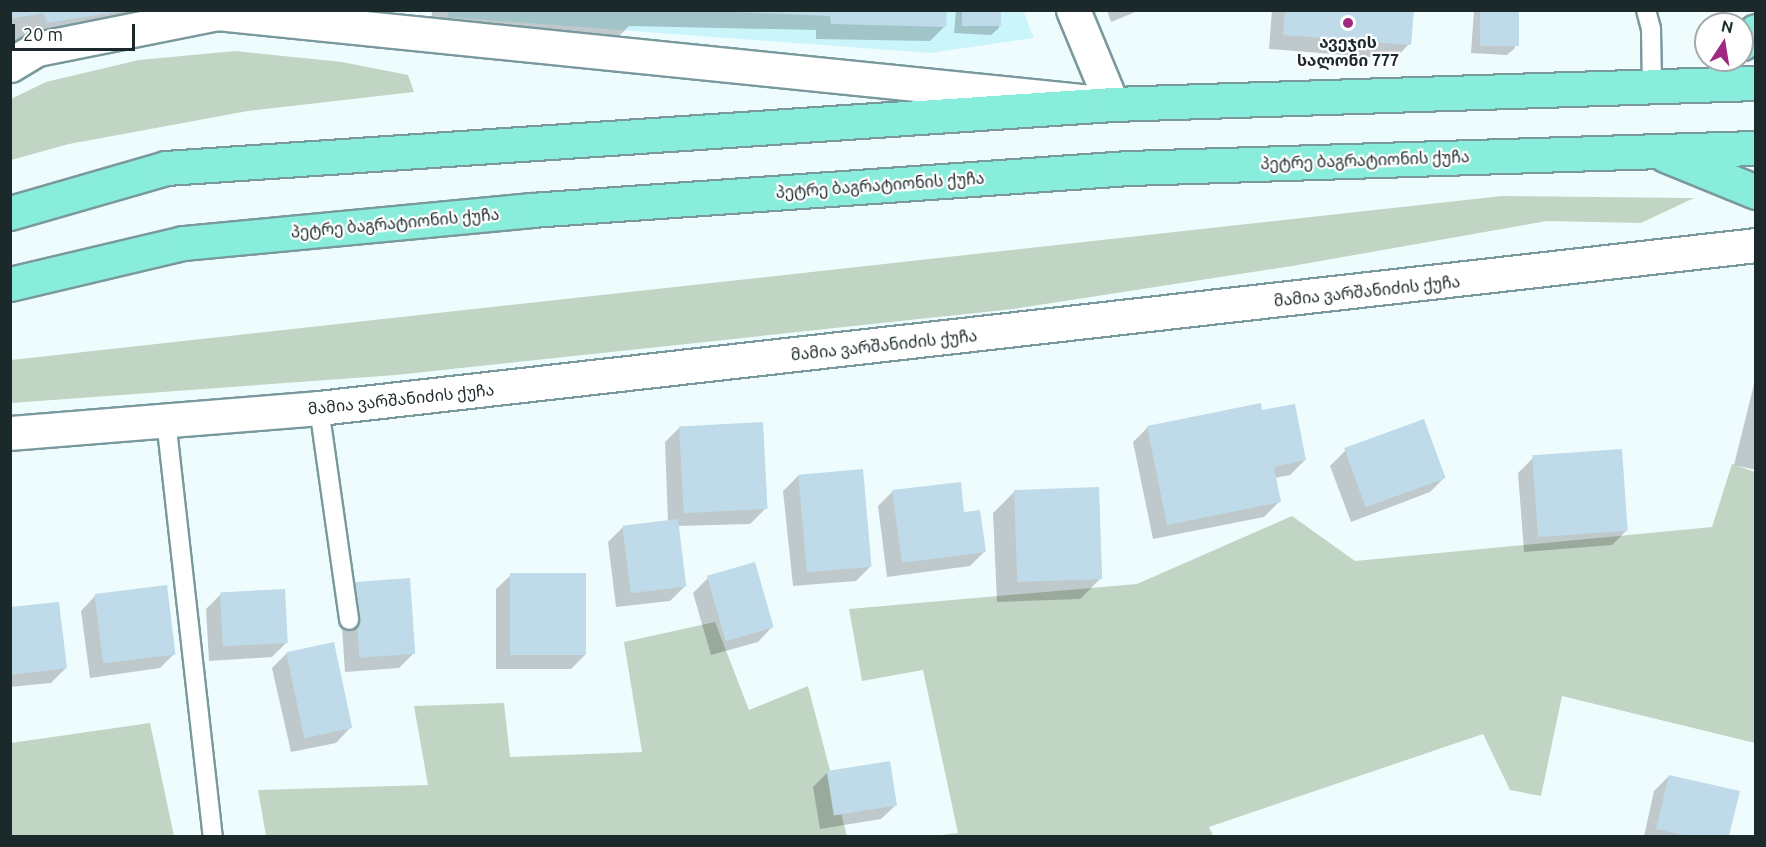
<!DOCTYPE html>
<meta charset="utf-8">
<style>
body{margin:0}
#map{position:relative;width:1766px;height:847px;overflow:hidden;background:#effcfe;font-family:Ubuntu,"Noto Sans Georgian",sans-serif}
div>[style]{position:absolute}
[style*='--x']{left:calc(var(--x)*1px);top:calc(var(--y)*1px);width:calc(var(--w)*1px);rotate:calc(var(--a)*1deg)}
.built>*{inset:0;background:#caf6fb}
.green>*{inset:0;background:#c0d5c3}
.shadow>*{inset:0;background:#0003}
.building>*{inset:0;background:#bfdbe9;transform-origin:0 0}
.roads{filter:drop-shadow(2px 0 #79999d) drop-shadow(-2px 0 #79999d) drop-shadow(0 2px #79999d) drop-shadow(0 -2px #79999d)}
.lane>*{height:18px;margin:-9px;padding:0 9px;transform-origin:9px;border-radius:9px;background:#fff}
.street>*{height:33px;margin:-16.5px;padding:0 16.5px;transform-origin:16.5px;border-radius:16.5px;background:#fff}
.primary>*{height:33px;margin:-16.5px;padding:0 16.5px;transform-origin:16.5px;border-radius:16.5px;background:#89eddb}
.dots>*{width:16px;height:16px;translate:-50% -50%;box-sizing:border-box;border:3px solid #fff;border-radius:50%}
span{translate:-50% -50%;white-space:nowrap;text-align:center;line-height:1.15;-webkit-text-stroke:4.5px #fff;paint-order:stroke}
.poi-label{font-size:16px;color:#1c292a;font-weight:700}
.street-label{font-size:16px;color:#1c292a}
.frame{position:absolute;inset:0;border:12px solid #1c292a;pointer-events:none}
.north{position:absolute;left:1694px;top:12px;width:60px;height:60px;box-sizing:border-box;background:#fff;border:2px solid #a4a9aa;border-radius:50%;rotate:12deg;font-size:16px;font-weight:700;line-height:24px;text-align:center;color:#1c292a}
.north::after{content:'';display:block;margin:auto;width:21px;height:27px;background:#9f2880;clip-path:polygon(50% 0,100% 100%,50% 72%,0 100%)}
.scale{position:absolute;left:12px;top:24px;width:123px;height:27px;box-sizing:border-box;border:3px solid #1c292a;border-top:0;padding-left:8px;font-size:18px;line-height:21px;white-space:nowrap;color:#1c292a;-webkit-text-stroke:4px #fff;paint-order:stroke}
</style>
<div id="map">
<div class="built">
<div style="clip-path:polygon(448px 10px,1023px 10px,1034px 38px,930px 53px,447px 17px)"></div>
</div>
<div class="green">
<div style="clip-path:polygon(235px 51px,342px 62px,408px 75px,414px 92px,248px 111px,69px 144px,11px 160px,11px 99px,46px 82px,139px 60px)"></div>
<div style="clip-path:polygon(1502px 196px,1694px 198px,1641px 223px,1547px 221px,1292px 266px,1013px 309px,396px 375px,11px 403px,11px 360px)"></div>
<div style="clip-path:polygon(1732px 464px,1755px 472px,1755px 743px,1562px 696px,1541px 796px,1510px 790px,1483px 734px,1209px 827px,1213px 836px,932px 836px,958px 833px,923px 670px,862px 681px,849px 609px,1137px 584px,1292px 516px,1355px 561px,1712px 527px)"></div>
<div style="clip-path:polygon(715px 622px,749px 710px,808px 686px,847px 836px,266px 836px,258px 790px,428px 785px,414px 706px,504px 703px,510px 757px,642px 752px,624px 642px)"></div>
<div style="clip-path:polygon(150px 723px,174px 836px,11px 836px,11px 743px)"></div>
</div>
<div class="shadow">
<div style="clip-path:polygon(10px 10px,177px 10px,16px 53px,13px 41px,10px 43px)"></div>
<div style="clip-path:polygon(432px 10px,621px 11px,945px 10px,945px 26px,930px 41px,816px 39px,816px 30px,629px 26px,618px 37px,431px 24px)"></div>
<div style="clip-path:polygon(956px 10px,1000px 10px,999px 28px,991px 35px,954px 33px)"></div>
<div style="clip-path:polygon(1107px 10px,1140px 10px,1111px 22px)"></div>
<div style="clip-path:polygon(1272px 10px,1412px 10px,1409px 44px,1395px 59px,1269px 49px)"></div>
<div style="clip-path:polygon(1474px 10px,1517px 10px,1515px 48px,1507px 55px,1471px 53px)"></div>
<div style="clip-path:polygon(1756px 376px,1756px 470px,1734px 465px)"></div>
<div style="clip-path:polygon(1261px 412px,1305px 460px,1290px 475px,1274px 478px,1279px 502px,1264px 517px,1153px 539px,1133px 442px,1148px 427px)"></div>
<div style="clip-path:polygon(1423px 421px,1445px 477px,1430px 492px,1351px 522px,1330px 466px,1345px 451px)"></div>
<div style="clip-path:polygon(680px 427px,765px 509px,750px 524px,677px 526px,685px 586px,670px 601px,616px 607px,608px 542px,623px 527px,668px 522px,665px 442px)"></div>
<div style="clip-path:polygon(1533px 458px,1627px 530px,1612px 545px,1524px 552px,1518px 473px)"></div>
<div style="clip-path:polygon(798px 476px,871px 566px,856px 581px,793px 586px,783px 491px)"></div>
<div style="clip-path:polygon(893px 491px,963px 514px,985px 551px,970px 566px,887px 577px,878px 506px)"></div>
<div style="clip-path:polygon(1014px 492px,1101px 578px,1080px 599px,997px 602px,993px 513px)"></div>
<div style="clip-path:polygon(511px 575px,586px 654px,571px 669px,496px 669px,496px 589px)"></div>
<div style="clip-path:polygon(708px 578px,772px 627px,758px 642px,711px 655px,693px 593px)"></div>
<div style="clip-path:polygon(355px 583px,414px 653px,399px 668px,345px 672px,340px 598px)"></div>
<div style="clip-path:polygon(221px 594px,287px 642px,272px 657px,209px 661px,206px 609px)"></div>
<div style="clip-path:polygon(95px 596px,175px 653px,160px 668px,90px 678px,81px 611px)"></div>
<div style="clip-path:polygon(10px 609px,66px 668px,51px 683px,10px 687px)"></div>
<div style="clip-path:polygon(287px 653px,350px 728px,336px 743px,291px 752px,272px 668px)"></div>
<div style="clip-path:polygon(828px 772px,896px 805px,881px 819px,820px 829px,813px 787px)"></div>
<div style="clip-path:polygon(1669px 776px,1738px 792px,1728px 836px,1644px 836px,1654px 791px)"></div>
</div>
<div class="building">
<div style="clip-path:polygon(10px 10px,114px 10px,115px 12px,47px 23px,43px 13px,10px 19px)"></div>
<div style="clip-path:polygon(689px 10px,947px 10px,946px 27px,831px 24px,830px 16px)"></div>
<div style="left:962px;top:10px;width:39px;height:16px"></div>
<div style="clip-path:polygon(1285px 10px,1414px 10px,1411px 45px,1283px 35px)"></div>
<div style="left:1480px;top:10px;width:39px;height:36px"></div>
<div style="clip-path:polygon(1261px 403px,1262px 410px,1295px 404px,1306px 460px,1274px 467px,1281px 502px,1167px 525px,1147px 426px)"></div>
<div style="left:1424px;top:419px;width:63px;height:85px;rotate:70deg"></div>
<div style="left:763px;top:422px;width:87px;height:84px;rotate:87deg"></div>
<div style="left:1622px;top:449px;width:82px;height:90px;rotate:86deg"></div>
<div style="left:863px;top:469px;width:98px;height:65px;rotate:85deg"></div>
<div style="clip-path:polygon(961px 482px,964px 512px,980px 510px,986px 552px,902px 563px,892px 490px)"></div>
<div style="left:1099px;top:487px;width:92px;height:85px;rotate:88deg"></div>
<div style="left:678px;top:519px;width:68px;height:56px;rotate:83deg"></div>
<div style="left:755px;top:562px;width:68px;height:50px;rotate:74deg"></div>
<div style="left:510px;top:573px;width:76px;height:82px"></div>
<div style="left:410px;top:578px;width:76px;height:56px;rotate:86deg"></div>
<div style="left:167px;top:585px;width:70px;height:73px;rotate:83deg"></div>
<div style="left:285px;top:589px;width:54px;height:65px;rotate:87deg"></div>
<div style="clip-path:polygon(59px 602px,67px 668px,10px 675px,10px 607px)"></div>
<div style="left:334px;top:642px;width:88px;height:49px;rotate:78deg"></div>
<div style="left:890px;top:761px;width:45px;height:64px;rotate:81deg"></div>
<div style="clip-path:polygon(1669px 775px,1740px 791px,1729px 836px,1687px 836px,1656px 829px)"></div>
</div>
<div class="roads">
<div class="lane">
<div style="--x:1646;--y:10;--w:20;--a:75"></div>
<div style="--x:1651;--y:29;--w:58;--a:89"></div>
<div style="--x:319;--y:408;--w:214;--a:81.9"></div>
<div style="--x:166;--y:420;--w:419;--a:83.6"></div>
</div>
<div class="street">
<div style="--x:10;--y:65;--w:31;--a:-31"></div>
<div style="--x:37;--y:49;--w:184;--a:-11.3"></div>
<div style="--x:217;--y:13;--w:900;--a:5.81"></div>
<div style="--x:1112;--y:104;--w:102;--a:-112.5"></div>
<div style="--x:10;--y:433;--w:310;--a:-4.6"></div>
<div style="--x:319;--y:408;--w:1446;--a:-6.47"></div>
</div>
<div class="primary">
<div style="--x:1742;--y:43;--w:18;--a:-41"></div>
<div style="--x:1665;--y:155;--w:98;--a:22.1"></div>
<div style="--x:10;--y:213;--w:162;--a:-16.1"></div>
<div style="--x:166;--y:168;--w:948;--a:-3.87"></div>
<div style="--x:1112;--y:104;--w:644;--a:-1.87"></div>
<div style="--x:10;--y:284;--w:178;--a:-13.3"></div>
<div style="--x:183;--y:243;--w:350;--a:-5.4"></div>
<div style="--x:531;--y:210;--w:599;--a:-4.02"></div>
<div style="--x:1129;--y:168;--w:627;--a:-1.83"></div>
</div>
</div>
<div class="dots">
<div style="left:1348px;top:23px;background:#9f2880"></div>
</div>
<div class="poi-label">
<span style="left:1348px;top:51px">ავეჯის<br>სალონი 777</span>
</div>
<div class="street-label">
<span style="left:1365px;top:160px;rotate:-2deg">პეტრე ბაგრატიონის ქუჩა</span>
<span style="left:880px;top:185px;rotate:-4deg">პეტრე ბაგრატიონის ქუჩა</span>
<span style="left:395px;top:223px;rotate:-5deg">პეტრე ბაგრატიონის ქუჩა</span>
<span style="left:1367px;top:291px;rotate:-6deg">მამია ვარშანიძის ქუჩა</span>
<span style="left:884px;top:345px;rotate:-6deg">მამია ვარშანიძის ქუჩა</span>
<span style="left:401px;top:399px;rotate:-6deg">მამია ვარშანიძის ქუჩა</span>
</div>
<div class="frame"></div>
<div class="north">N</div>
<div class="scale">20 m</div>
</div>
